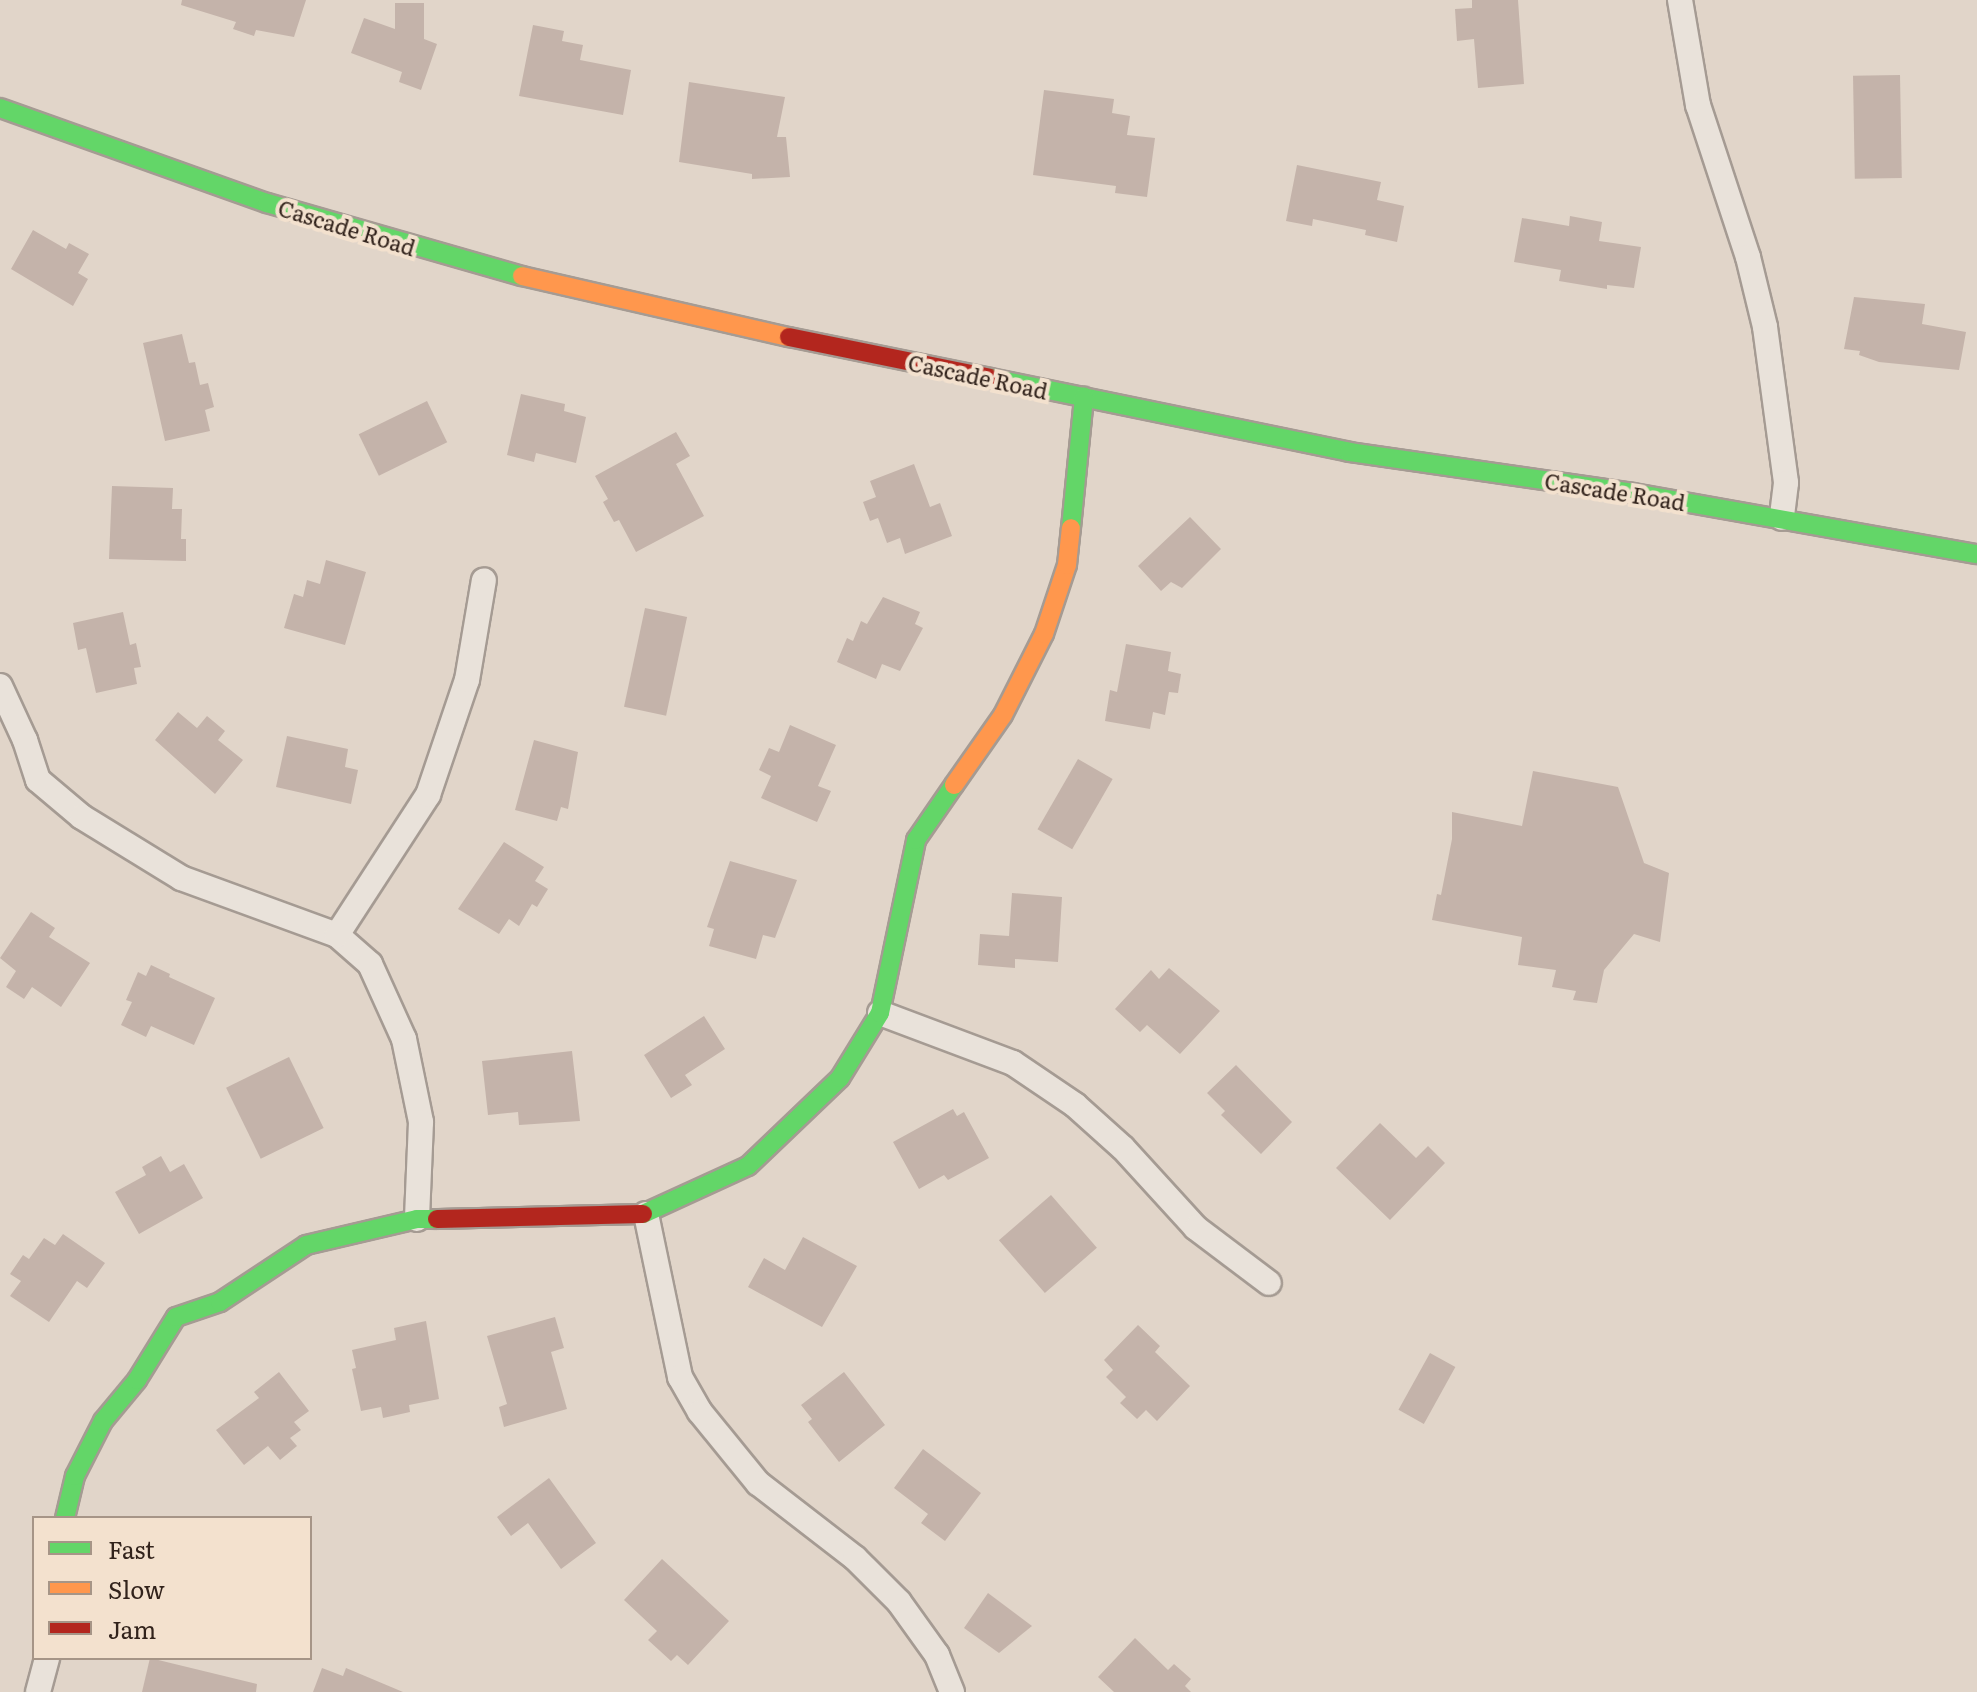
<!DOCTYPE html>
<style>
body{margin:0}
#map{position:relative;width:1977px;height:1692px;overflow:hidden;background:#e1d5c9;font-family:Literata,serif}
div>[style]{position:absolute}
[style*='--x']{left:calc(var(--x)*1px);top:calc(var(--y)*1px);width:calc(var(--w)*1px);rotate:calc(var(--a)*1deg)}
.building>*{inset:0;background:#c4b3aa;transform-origin:0 0}
.roads{filter:drop-shadow(2px 0 #a59b93) drop-shadow(-2px 0 #a59b93) drop-shadow(0 2px #a59b93) drop-shadow(0 -2px #a59b93)}
.street>*{height:24px;margin:-12px;padding:0 12px;transform-origin:12px;border-radius:12px;background:#e9e2da}
.fast>*{height:18px;margin:-9px;padding:0 9px;transform-origin:9px;border-radius:9px;background:#63d668}
.slow>*{height:18px;margin:-9px;padding:0 9px;transform-origin:9px;border-radius:9px;background:#ff974d}
.jam>*{height:18px;margin:-9px;padding:0 9px;transform-origin:9px;border-radius:9px;background:#b3261e}
span{translate:-50% -50%;white-space:nowrap;text-align:center;line-height:1.15;-webkit-text-stroke:8px #f3e1ce;paint-order:stroke}
.street-label{font-size:22px;color:#32231c}
.legend{position:absolute;left:32px;top:1516px;width:280px;height:144px;box-sizing:border-box;background:#f3e1ce;border:2px solid #a69587;margin:0;padding:10px 14px;list-style:none;font-size:24px;color:#32231c}
.legend li{display:flex;align-items:center;gap:16px;height:40px}
.legend b{width:40px;border:2px solid #a69587}
</style>
<div id="map">
<div class="building">
<div style="clip-path:polygon(182px 0,306px 0,294px 37px,256px 30px,254px 36px,233px 29px,236px 22px,181px 5px)"></div>
<div style="clip-path:polygon(1472px 0,1518px 0,1524px 84px,1478px 88px,1474px 39px,1457px 41px,1455px 9px,1472px 8px)"></div>
<div style="clip-path:polygon(395px 3px,424px 3px,424px 39px,437px 44px,421px 90px,399px 82px,402px 72px,351px 53px,364px 18px,395px 29px)"></div>
<div style="clip-path:polygon(533px 25px,564px 31px,562px 41px,583px 45px,580px 60px,631px 70px,623px 115px,519px 96px)"></div>
<div style="left:1900px;top:75px;width:103px;height:47px;rotate:89deg"></div>
<div style="clip-path:polygon(689px 82px,785px 97px,777px 137px,786px 137px,790px 177px,752px 179px,752px 174px,679px 162px)"></div>
<div style="clip-path:polygon(1044px 90px,1114px 99px,1112px 113px,1130px 116px,1127px 135px,1155px 138px,1147px 197px,1115px 193px,1116px 186px,1033px 175px)"></div>
<div style="clip-path:polygon(1297px 165px,1381px 182px,1377px 200px,1404px 206px,1397px 242px,1365px 235px,1366px 230px,1313px 219px,1312px 226px,1286px 221px)"></div>
<div style="clip-path:polygon(1570px 216px,1602px 222px,1599px 241px,1641px 247px,1634px 288px,1607px 285px,1607px 289px,1559px 281px,1561px 270px,1514px 262px,1522px 218px,1569px 226px)"></div>
<div style="clip-path:polygon(33px 230px,66px 249px,69px 243px,89px 254px,78px 273px,88px 279px,73px 306px,11px 269px)"></div>
<div style="clip-path:polygon(1854px 297px,1925px 304px,1922px 324px,1966px 332px,1959px 370px,1879px 362px,1859px 355px,1860px 351px,1844px 349px)"></div>
<div style="clip-path:polygon(182px 334px,189px 363px,195px 362px,200px 385px,208px 383px,214px 407px,205px 410px,210px 431px,165px 441px,143px 343px)"></div>
<div style="clip-path:polygon(521px 394px,565px 404px,564px 411px,586px 417px,576px 463px,536px 453px,534px 462px,507px 455px)"></div>
<div style="left:427px;top:401px;width:46px;height:76px;rotate:64deg"></div>
<div style="clip-path:polygon(676px 432px,690px 456px,676px 464px,704px 516px,636px 552px,619px 520px,614px 522px,603px 502px,608px 499px,595px 476px)"></div>
<div style="clip-path:polygon(914px 464px,930px 507px,940px 503px,952px 536px,905px 554px,900px 538px,887px 543px,878px 518px,870px 521px,863px 502px,876px 497px,870px 481px)"></div>
<div style="clip-path:polygon(112px 486px,173px 488px,172px 509px,182px 509px,181px 539px,186px 539px,186px 561px,109px 559px)"></div>
<div style="clip-path:polygon(1190px 517px,1221px 549px,1182px 588px,1171px 582px,1161px 591px,1138px 566px)"></div>
<div style="clip-path:polygon(326px 560px,366px 572px,345px 645px,284px 628px,294px 594px,303px 597px,307px 580px,320px 584px)"></div>
<div style="clip-path:polygon(883px 597px,920px 612px,915px 624px,923px 628px,900px 671px,882px 664px,876px 679px,837px 662px,847px 638px,853px 641px,861px 621px,867px 624px)"></div>
<div style="left:645px;top:608px;width:43px;height:101px;rotate:12deg"></div>
<div style="clip-path:polygon(123px 612px,130px 645px,136px 643px,141px 667px,134px 668px,137px 684px,96px 693px,86px 648px,78px 650px,73px 623px)"></div>
<div style="clip-path:polygon(1126px 644px,1171px 652px,1168px 671px,1181px 674px,1178px 693px,1169px 692px,1165px 715px,1153px 712px,1150px 729px,1105px 721px,1110px 690px,1117px 692px)"></div>
<div style="clip-path:polygon(178px 712px,197px 728px,207px 716px,225px 731px,218px 740px,243px 760px,215px 794px,155px 740px)"></div>
<div style="clip-path:polygon(790px 725px,836px 745px,818px 786px,831px 791px,817px 822px,761px 798px,771px 776px,759px 770px,769px 748px,779px 752px)"></div>
<div style="clip-path:polygon(287px 736px,348px 749px,345px 767px,358px 770px,351px 804px,276px 787px)"></div>
<div style="clip-path:polygon(534px 740px,578px 752px,568px 809px,561px 807px,557px 821px,515px 810px)"></div>
<div style="left:1078px;top:759px;width:40px;height:81px;rotate:30deg"></div>
<div style="clip-path:polygon(1533px 771px,1618px 787px,1644px 863px,1669px 873px,1660px 942px,1634px 934px,1604px 970px,1597px 1003px,1573px 1000px,1576px 991px,1552px 987px,1556px 970px,1518px 965px,1522px 937px,1432px 920px,1437px 894px,1441px 895px,1452px 839px,1452px 812px,1522px 826px)"></div>
<div style="clip-path:polygon(504px 842px,544px 867px,535px 881px,548px 889px,537px 907px,532px 904px,519px 926px,509px 919px,499px 934px,458px 909px)"></div>
<div style="clip-path:polygon(730px 861px,797px 880px,775px 938px,763px 935px,756px 959px,709px 946px,714px 929px,707px 927px)"></div>
<div style="clip-path:polygon(1012px 893px,1062px 897px,1058px 962px,1015px 959px,1015px 968px,978px 965px,980px 934px,1009px 936px)"></div>
<div style="clip-path:polygon(31px 912px,55px 928px,49px 937px,90px 963px,61px 1007px,32px 987px,24px 999px,6px 987px,16px 971px,0 958px)"></div>
<div style="clip-path:polygon(151px 965px,170px 974px,169px 977px,215px 998px,194px 1045px,151px 1026px,146px 1037px,121px 1025px,132px 1002px,126px 1000px,138px 972px,146px 976px)"></div>
<div style="clip-path:polygon(1169px 968px,1220px 1011px,1180px 1054px,1147px 1025px,1140px 1032px,1115px 1009px,1151px 970px,1159px 979px)"></div>
<div style="clip-path:polygon(704px 1016px,725px 1049px,685px 1075px,692px 1085px,671px 1098px,644px 1055px)"></div>
<div style="clip-path:polygon(572px 1051px,580px 1121px,519px 1125px,518px 1112px,488px 1115px,482px 1061px)"></div>
<div style="left:289px;top:1057px;width:79px;height:70px;rotate:64deg"></div>
<div style="clip-path:polygon(1236px 1065px,1292px 1122px,1261px 1154px,1221px 1115px,1225px 1111px,1207px 1093px)"></div>
<div style="clip-path:polygon(953px 1109px,957px 1116px,964px 1112px,989px 1158px,948px 1180px,944px 1175px,919px 1189px,893px 1142px)"></div>
<div style="clip-path:polygon(1380px 1123px,1416px 1158px,1428px 1146px,1445px 1163px,1390px 1220px,1336px 1168px)"></div>
<div style="clip-path:polygon(161px 1156px,170px 1172px,184px 1164px,203px 1198px,139px 1234px,115px 1192px,146px 1175px,142px 1167px)"></div>
<div style="left:1051px;top:1195px;width:70px;height:69px;rotate:49deg"></div>
<div style="clip-path:polygon(63px 1234px,105px 1263px,87px 1288px,77px 1281px,49px 1322px,10px 1296px,21px 1281px,10px 1274px,23px 1255px,29px 1259px,44px 1238px,55px 1245px)"></div>
<div style="clip-path:polygon(803px 1237px,857px 1266px,822px 1327px,748px 1287px,764px 1258px,785px 1270px)"></div>
<div style="clip-path:polygon(555px 1317px,564px 1348px,551px 1352px,567px 1409px,504px 1427px,499px 1407px,507px 1404px,487px 1336px)"></div>
<div style="clip-path:polygon(426px 1321px,439px 1399px,409px 1405px,410px 1412px,383px 1418px,381px 1407px,361px 1411px,352px 1369px,356px 1368px,352px 1350px,396px 1340px,394px 1328px)"></div>
<div style="clip-path:polygon(1138px 1325px,1160px 1346px,1155px 1352px,1190px 1386px,1157px 1421px,1146px 1410px,1137px 1419px,1120px 1403px,1126px 1397px,1106px 1377px,1113px 1370px,1104px 1360px)"></div>
<div style="left:1430px;top:1353px;width:29px;height:65px;rotate:29deg"></div>
<div style="clip-path:polygon(279px 1372px,309px 1411px,294px 1422px,301px 1430px,290px 1438px,297px 1446px,280px 1460px,268px 1446px,244px 1465px,216px 1430px,259px 1398px,254px 1392px)"></div>
<div style="clip-path:polygon(844px 1372px,885px 1425px,839px 1462px,808px 1422px,812px 1419px,801px 1405px)"></div>
<div style="clip-path:polygon(923px 1449px,981px 1493px,945px 1541px,921px 1523px,928px 1514px,894px 1488px)"></div>
<div style="clip-path:polygon(549px 1478px,596px 1543px,561px 1569px,528px 1523px,511px 1536px,497px 1517px)"></div>
<div style="clip-path:polygon(662px 1559px,729px 1621px,688px 1665px,677px 1655px,671px 1661px,648px 1640px,657px 1631px,624px 1600px)"></div>
<div style="clip-path:polygon(988px 1593px,1032px 1626px,999px 1653px,964px 1628px)"></div>
<div style="clip-path:polygon(1135px 1638px,1168px 1670px,1174px 1664px,1191px 1679px,1185px 1686px,1191px 1692px,1114px 1692px,1098px 1677px)"></div>
<div style="clip-path:polygon(150px 1658px,257px 1684px,256px 1692px,142px 1692px)"></div>
<div style="clip-path:polygon(322px 1668px,343px 1676px,346px 1668px,403px 1692px,313px 1692px)"></div>
</div>
<div class="roads">
<div class="street">
<div style="--x:1680;--y:0;--w:107;--a:80.3"></div>
<div style="--x:1698;--y:105;--w:160;--a:71.8"></div>
<div style="--x:1748;--y:257;--w:72;--a:76.3"></div>
<div style="--x:1765;--y:327;--w:157;--a:82.3"></div>
<div style="--x:1786;--y:483;--w:35;--a:97"></div>
<div style="--x:0;--y:686;--w:60;--a:65.2"></div>
<div style="--x:25;--y:740;--w:42;--a:72"></div>
<div style="--x:38;--y:780;--w:57;--a:40.1"></div>
<div style="--x:82;--y:817;--w:116;--a:31.6"></div>
<div style="--x:181;--y:878;--w:166;--a:20.1"></div>
<div style="--x:337;--y:935;--w:44;--a:41.3"></div>
<div style="--x:370;--y:964;--w:82;--a:65.6"></div>
<div style="--x:404;--y:1039;--w:85;--a:78.4"></div>
<div style="--x:421;--y:1122;--w:97;--a:92.4"></div>
<div style="--x:337;--y:935;--w:167;--a:-57"></div>
<div style="--x:428;--y:795;--w:121;--a:-71.3"></div>
<div style="--x:467;--y:680;--w:101;--a:-80.4"></div>
<div style="--x:880;--y:1013;--w:142;--a:20.6"></div>
<div style="--x:1013;--y:1063;--w:75;--a:34.1"></div>
<div style="--x:1075;--y:1105;--w:64;--a:41.9"></div>
<div style="--x:1123;--y:1148;--w:108;--a:47.6"></div>
<div style="--x:1196;--y:1228;--w:91;--a:37"></div>
<div style="--x:646;--y:1214;--w:167;--a:78.2"></div>
<div style="--x:680;--y:1377;--w:40;--a:60.3"></div>
<div style="--x:700;--y:1412;--w:92;--a:50.8"></div>
<div style="--x:758;--y:1483;--w:123;--a:37.7"></div>
<div style="--x:855;--y:1558;--w:62;--a:45"></div>
<div style="--x:899;--y:1602;--w:65;--a:54.4"></div>
<div style="--x:937;--y:1655;--w:40;--a:68"></div>
<div style="--x:38;--y:1692;--w:35;--a:-75"></div>
</div>
<div class="fast">
<div style="--x:0;--y:108;--w:283;--a:19.6"></div>
<div style="--x:267;--y:203;--w:265;--a:16"></div>
<div style="--x:990;--y:378;--w:367;--a:11.6"></div>
<div style="--x:1349;--y:452;--w:287;--a:8.2"></div>
<div style="--x:1633;--y:493;--w:349;--a:10.1"></div>
<div style="--x:1071;--y:528;--w:132;--a:-84.3"></div>
<div style="--x:643;--y:1214;--w:115;--a:-24.6"></div>
<div style="--x:748;--y:1166;--w:127;--a:-43.7"></div>
<div style="--x:840;--y:1078;--w:76;--a:-58.4"></div>
<div style="--x:880;--y:1013;--w:177;--a:-78.2"></div>
<div style="--x:916;--y:840;--w:67;--a:-55.4"></div>
<div style="--x:65;--y:1518;--w:43;--a:-76.6"></div>
<div style="--x:75;--y:1476;--w:62;--a:-63"></div>
<div style="--x:103;--y:1421;--w:53;--a:-50.3"></div>
<div style="--x:137;--y:1380;--w:74;--a:-58.2"></div>
<div style="--x:176;--y:1317;--w:46;--a:-18.8"></div>
<div style="--x:220;--y:1302;--w:103;--a:-33.5"></div>
<div style="--x:306;--y:1245;--w:114;--a:-13.2"></div>
<div style="--x:417;--y:1219;--w:20;--a:0"></div>
</div>
<div class="slow">
<div style="--x:522;--y:276;--w:274;--a:12.9"></div>
<div style="--x:954;--y:785;--w:85;--a:-55"></div>
<div style="--x:1003;--y:715;--w:91;--a:-63.2"></div>
<div style="--x:1044;--y:634;--w:73;--a:-71.6"></div>
<div style="--x:1067;--y:565;--w:37;--a:-84"></div>
</div>
<div class="jam">
<div style="--x:789;--y:337;--w:205;--a:11.5"></div>
<div style="--x:437;--y:1219;--w:206;--a:-1.4"></div>
</div>
</div>
<div class="street-label">
<span style="left:347px;top:227px;rotate:17deg">Cascade Road</span>
<span style="left:978px;top:376px;rotate:12deg">Cascade Road</span>
<span style="left:1615px;top:491px;rotate:9deg">Cascade Road</span>
</div>
<ul class="legend">
<li><b style="height:10px;background:#63d668"></b>Fast</li>
<li><b style="height:10px;background:#ff974d"></b>Slow</li>
<li><b style="height:10px;background:#b3261e"></b>Jam</li>
</ul>
</div>
